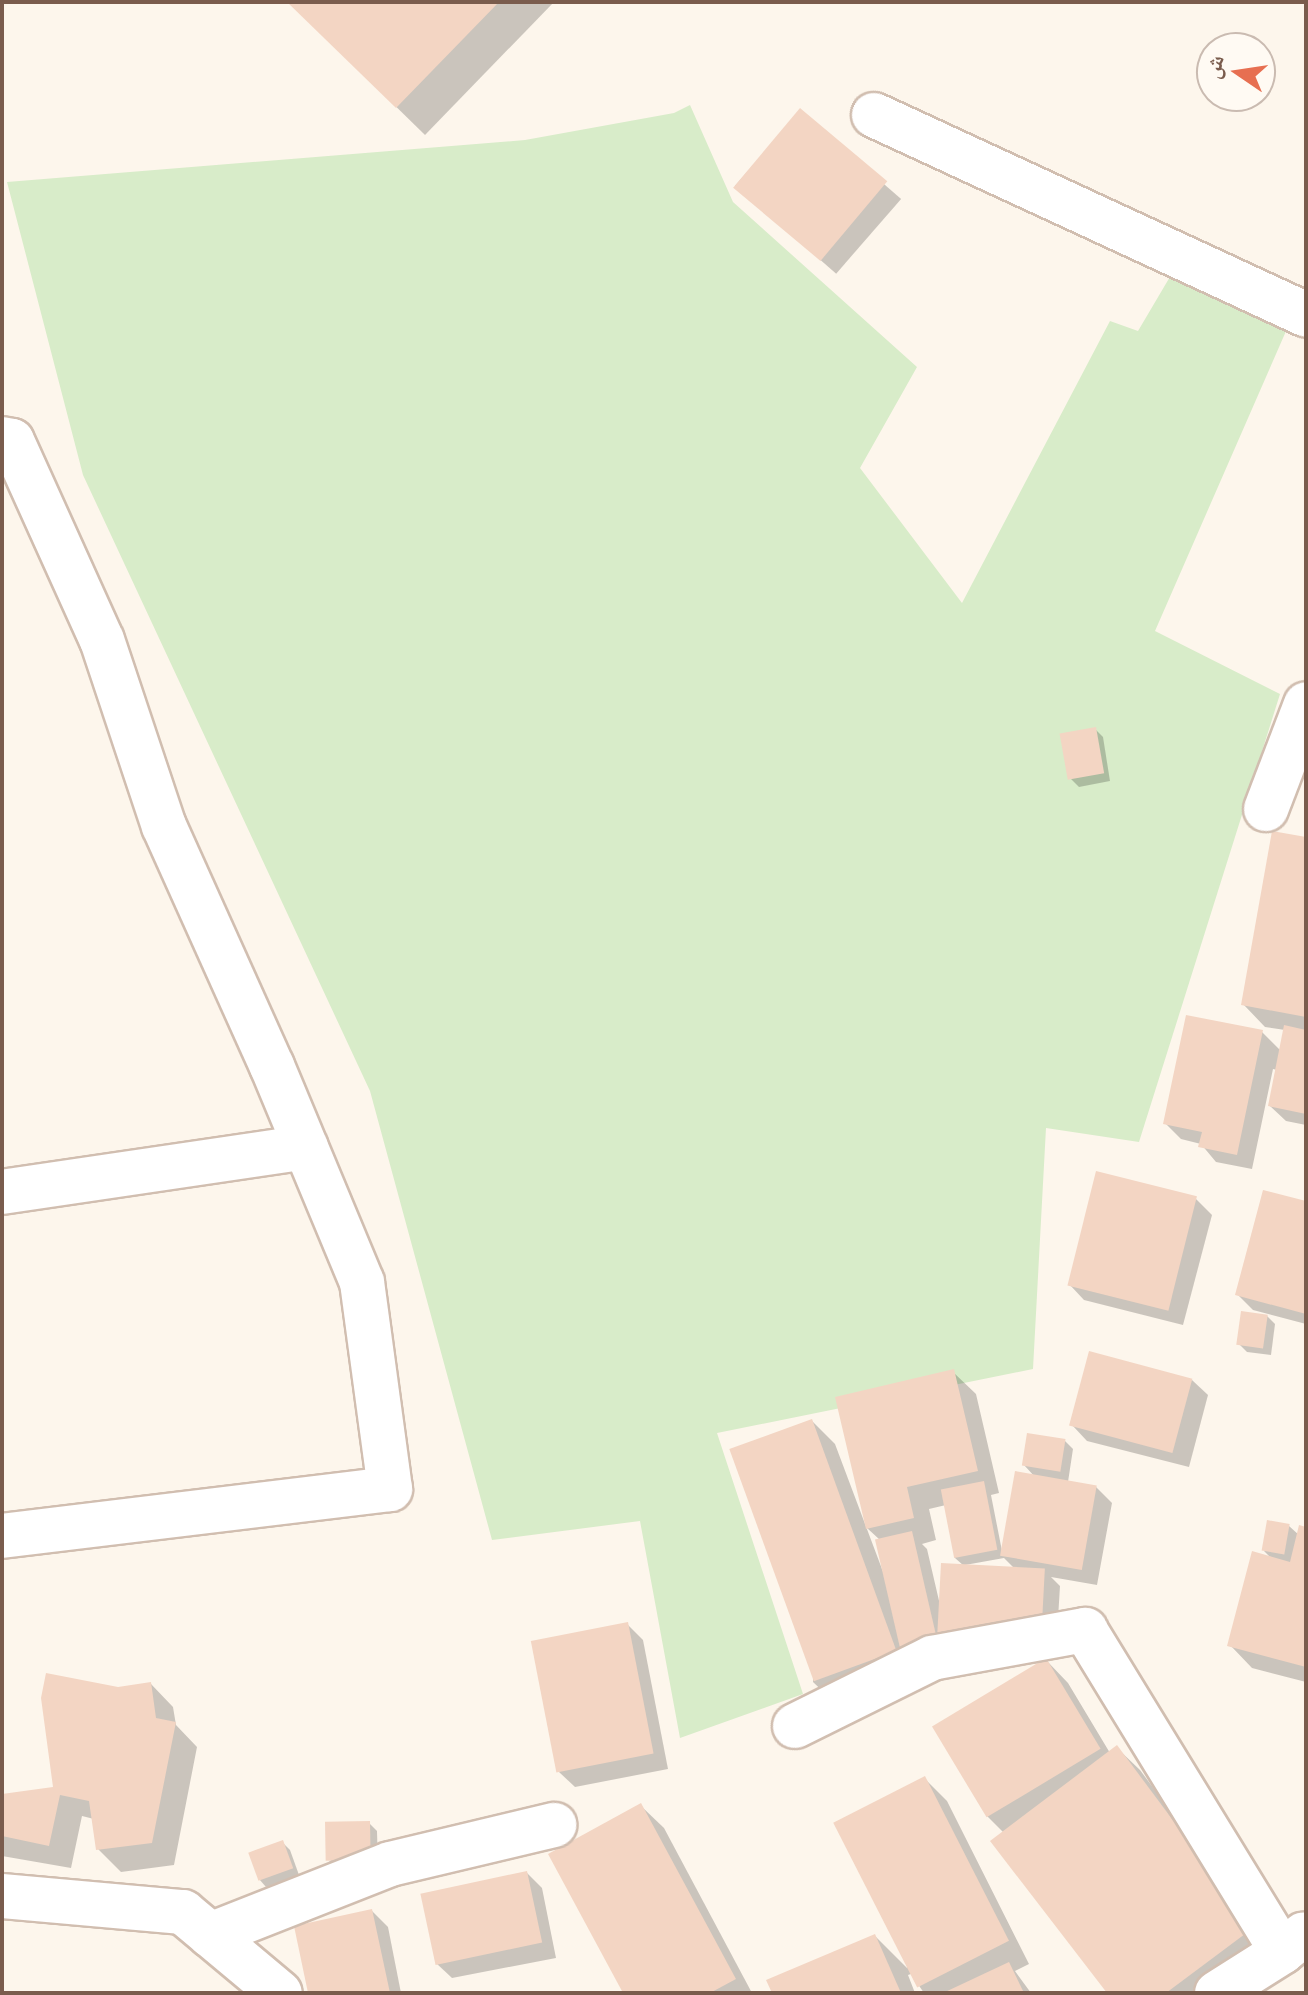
<!DOCTYPE html>
<meta charset="utf-8">
<style>
body{margin:0}
#map{position:relative;width:1308px;height:1995px;overflow:hidden;background:#fdf6ec;font-family:Figtree,"Noto Naskh Arabic",sans-serif}
div>[style]{position:absolute}
[style*='--x']{left:calc(var(--x)*1px);top:calc(var(--y)*1px);width:calc(var(--w)*1px);rotate:calc(var(--a)*1deg)}
.green>*{inset:0;background:#d8ecc9}
.shadow>*{inset:0;background:#0003;transform-origin:0 0}
.building>*{inset:0;background:#f3d5c3;transform-origin:0 0}
.roads{filter:drop-shadow(2px 0 #d1beb0) drop-shadow(-2px 0 #d1beb0) drop-shadow(0 2px #d1beb0) drop-shadow(0 -2px #d1beb0)}
.minor>*{height:44px;margin:-22px;padding:0 22px;transform-origin:22px;border-radius:22px;background:#fff}
span{translate:-50% -50%;white-space:nowrap;text-align:center;line-height:1.15;-webkit-text-stroke:6px #fffaf3;paint-order:stroke}
.frame{position:absolute;inset:0;border:4px solid #7a5c4d;pointer-events:none}
.north{position:absolute;left:1196px;top:32px;width:80px;height:80px;box-sizing:border-box;background:#fffaf3;border:2px solid #cabbb1;border-radius:50%;rotate:283deg;font-size:22px;font-weight:700;line-height:32px;text-align:center;color:#7a5c4d}
.north::after{content:'';display:block;margin:auto;width:28px;height:36px;background:#e76f51;clip-path:polygon(50% 0,100% 100%,50% 72%,0 100%)}
</style>
<div id="map">
<div class="green">
<div style="clip-path:polygon(690px 105px,733px 202px,917px 367px,860px 468px,962px 603px,1110px 321px,1138px 331px,1174px 270px,1290px 322px,1155px 631px,1280px 694px,1139px 1142px,1046px 1128px,1033px 1369px,717px 1433px,803px 1694px,680px 1738px,640px 1521px,492px 1540px,370px 1091px,83px 475px,7px 182px,525px 140px,674px 113px)"></div>
</div>
<div class="shadow">
<div style="clip-path:polygon(289px 2px,554px 2px,425px 135px)"></div>
<div style="left:800px;top:111px;width:134px;height:99px;rotate:41deg"></div>
<div style="clip-path:polygon(1095px 729px,1103px 737px,1110px 781px,1079px 787px,1071px 779px)"></div>
<div style="clip-path:polygon(1306px 839px,1306px 1125px,1286px 1121px,1270px 1106px,1277px 1070px,1273px 1069px,1252px 1169px,1216px 1162px,1201px 1144px,1181px 1139px,1166px 1124px,1262px 1032px,1281px 1051px,1285px 1030px,1265px 1027px,1243px 1004px)"></div>
<div style="clip-path:polygon(1196px 1199px,1212px 1215px,1183px 1325px,1084px 1300px,1069px 1284px)"></div>
<div style="clip-path:polygon(1306px 1203px,1306px 1324px,1253px 1310px,1237px 1294px)"></div>
<div style="clip-path:polygon(1267px 1316px,1275px 1324px,1271px 1355px,1247px 1352px,1239px 1344px)"></div>
<div style="clip-path:polygon(evenodd,953px 1372px,976px 1394px,999px 1493px,991px 1495px,1002px 1551px,1035px 1477px,1024px 1465px,1065px 1441px,1073px 1449px,1068px 1482px,1096px 1487px,1112px 1503px,1097px 1585px,1051px 1577px,1060px 1586px,1056px 1652px,955px 1648px,836px 1704px,813px 1682px,812px 1421px,835px 1444px,885px 1577px,880px 1540px,867px 1528px,953px 1372px,946px 1505px,955px 1558px,964px 1566px,940px 1605px,927px 1549px,922px 1544px,936px 1540px,929px 1509px,946px 1505px,953px 1372px,1004px 1558px,1015px 1569px,965px 1565px,1004px 1558px)"></div>
<div style="clip-path:polygon(1192px 1380px,1208px 1395px,1189px 1467px,1087px 1441px,1072px 1425px)"></div>
<div style="clip-path:polygon(1289px 1526px,1299px 1535px,1306px 1529px,1306px 1682px,1252px 1668px,1230px 1645px,1272px 1559px,1264px 1551px)"></div>
<div style="clip-path:polygon(627px 1624px,643px 1640px,668px 1769px,575px 1787px,559px 1772px)"></div>
<div style="clip-path:polygon(1046px 1660px,1068px 1683px,1110px 1753px,1117px 1748px,1140px 1770px,1274px 1951px,1219px 1993px,1110px 1993px,1004px 1833px,987px 1816px)"></div>
<div style="clip-path:polygon(151px 1684px,173px 1707px,176px 1725px,197px 1747px,174px 1865px,121px 1872px,98px 1849px,94px 1819px,82px 1816px,71px 1868px,2px 1856px,2px 1796px,55px 1789px,118px 1689px)"></div>
<div style="clip-path:polygon(924px 1778px,947px 1801px,1029px 1964px,1015px 1971px,1031px 1993px,924px 1993px,911px 1974px,908px 1975px,915px 1993px,774px 1993px,875px 1936px,907px 1968px)"></div>
<div style="clip-path:polygon(641px 1806px,664px 1828px,752px 1993px,625px 1993px)"></div>
<div style="clip-path:polygon(369px 1823px,377px 1831px,378px 1867px,336px 1869px,329px 1862px)"></div>
<div style="clip-path:polygon(282px 1842px,290px 1850px,299px 1875px,266px 1887px,259px 1879px)"></div>
<div style="clip-path:polygon(527px 1873px,542px 1888px,556px 1958px,452px 1978px,436px 1963px)"></div>
<div style="clip-path:polygon(372px 1911px,388px 1927px,401px 1993px,310px 1993px)"></div>
</div>
<div class="building">
<div style="clip-path:polygon(287px 2px,499px 2px,396px 108px)"></div>
<div style="left:800px;top:108px;width:114px;height:104px;rotate:40deg"></div>
<div style="left:1096px;top:727px;width:47px;height:37px;rotate:80deg"></div>
<div style="clip-path:polygon(1272px 831px,1306px 837px,1306px 1017px,1241px 1005px)"></div>
<div style="clip-path:polygon(1186px 1015px,1263px 1030px,1237px 1155px,1198px 1147px,1202px 1132px,1163px 1124px)"></div>
<div style="clip-path:polygon(1284px 1025px,1306px 1030px,1306px 1114px,1268px 1106px)"></div>
<div style="left:1096px;top:1171px;width:104px;height:118px;rotate:14deg"></div>
<div style="clip-path:polygon(1263px 1190px,1306px 1201px,1306px 1314px,1235px 1295px)"></div>
<div style="left:1241px;top:1311px;width:27px;height:34px;rotate:8deg"></div>
<div style="left:1089px;top:1351px;width:107px;height:77px;rotate:15deg"></div>
<div style="clip-path:polygon(954px 1369px,978px 1471px,907px 1487px,914px 1518px,866px 1529px,835px 1397px)"></div>
<div style="left:812px;top:1419px;width:247px;height:88px;rotate:70deg"></div>
<div style="left:1027px;top:1433px;width:39px;height:33px;rotate:9deg"></div>
<div style="left:1015px;top:1471px;width:83px;height:86px;rotate:10deg"></div>
<div style="left:984px;top:1481px;width:70px;height:44px;rotate:79deg"></div>
<div style="left:1267px;top:1520px;width:23px;height:31px;rotate:10deg"></div>
<div style="clip-path:polygon(1299px 1525px,1306px 1527px,1306px 1667px,1227px 1646px,1252px 1551px,1290px 1562px)"></div>
<div style="left:912px;top:1531px;width:119px;height:38px;rotate:77deg"></div>
<div style="left:941px;top:1563px;width:104px;height:70px;rotate:3deg"></div>
<div style="left:628px;top:1622px;width:134px;height:99px;rotate:79deg"></div>
<div style="left:1046px;top:1658px;width:106px;height:133px;rotate:59deg"></div>
<div style="clip-path:polygon(46px 1673px,118px 1687px,151px 1682px,156px 1718px,176px 1722px,152px 1843px,96px 1850px,89px 1801px,60px 1795px,49px 1846px,2px 1836px,2px 1794px,53px 1787px,41px 1698px)"></div>
<div style="clip-path:polygon(1117px 1745px,1253px 1928px,1166px 1993px,1107px 1993px,990px 1841px)"></div>
<div style="left:925px;top:1776px;width:185px;height:103px;rotate:63deg"></div>
<div style="clip-path:polygon(641px 1803px,736px 1979px,710px 1993px,623px 1993px,548px 1854px)"></div>
<div style="left:370px;top:1821px;width:39px;height:45px;rotate:89deg"></div>
<div style="left:283px;top:1840px;width:30px;height:37px;rotate:70deg"></div>
<div style="left:527px;top:1871px;width:73px;height:109px;rotate:78deg"></div>
<div style="clip-path:polygon(372px 1909px,390px 1993px,308px 1993px,294px 1926px)"></div>
<div style="clip-path:polygon(875px 1934px,901px 1993px,772px 1993px,766px 1980px)"></div>
<div style="clip-path:polygon(1009px 1962px,1024px 1993px,943px 1993px)"></div>
</div>
<div class="roads">
<div class="minor">
<div style="--x:874;--y:115;--w:476;--a:24.8"></div>
<div style="--x:2;--y:439;--w:10;--a:11"></div>
<div style="--x:12;--y:441;--w:218;--a:65.7"></div>
<div style="--x:102;--y:640;--w:196;--a:71.6"></div>
<div style="--x:164;--y:826;--w:263;--a:65.8"></div>
<div style="--x:272;--y:1066;--w:234;--a:67.4"></div>
<div style="--x:362;--y:1282;--w:209;--a:82.3"></div>
<div style="--x:390;--y:1489;--w:391;--a:173.1"></div>
<div style="--x:1266;--y:809;--w:112;--a:-69.1"></div>
<div style="--x:2;--y:1192;--w:307;--a:-8.4"></div>
<div style="--x:795;--y:1726;--w:153;--a:-26.4"></div>
<div style="--x:932;--y:1658;--w:156;--a:-10.4"></div>
<div style="--x:1085;--y:1630;--w:377;--a:58.5"></div>
<div style="--x:2;--y:1896;--w:182;--a:5.1"></div>
<div style="--x:183;--y:1912;--w:126;--a:39.9"></div>
<div style="--x:210;--y:1935;--w:193;--a:-21.5"></div>
<div style="--x:390;--y:1864;--w:169;--a:-13.4"></div>
<div style="--x:1217;--y:1993;--w:77;--a:-32.2"></div>
<div style="--x:1282;--y:1952;--w:28;--a:-39"></div>
</div>
</div>
<div class="frame"></div>
<div class="north">ش</div>
</div>
